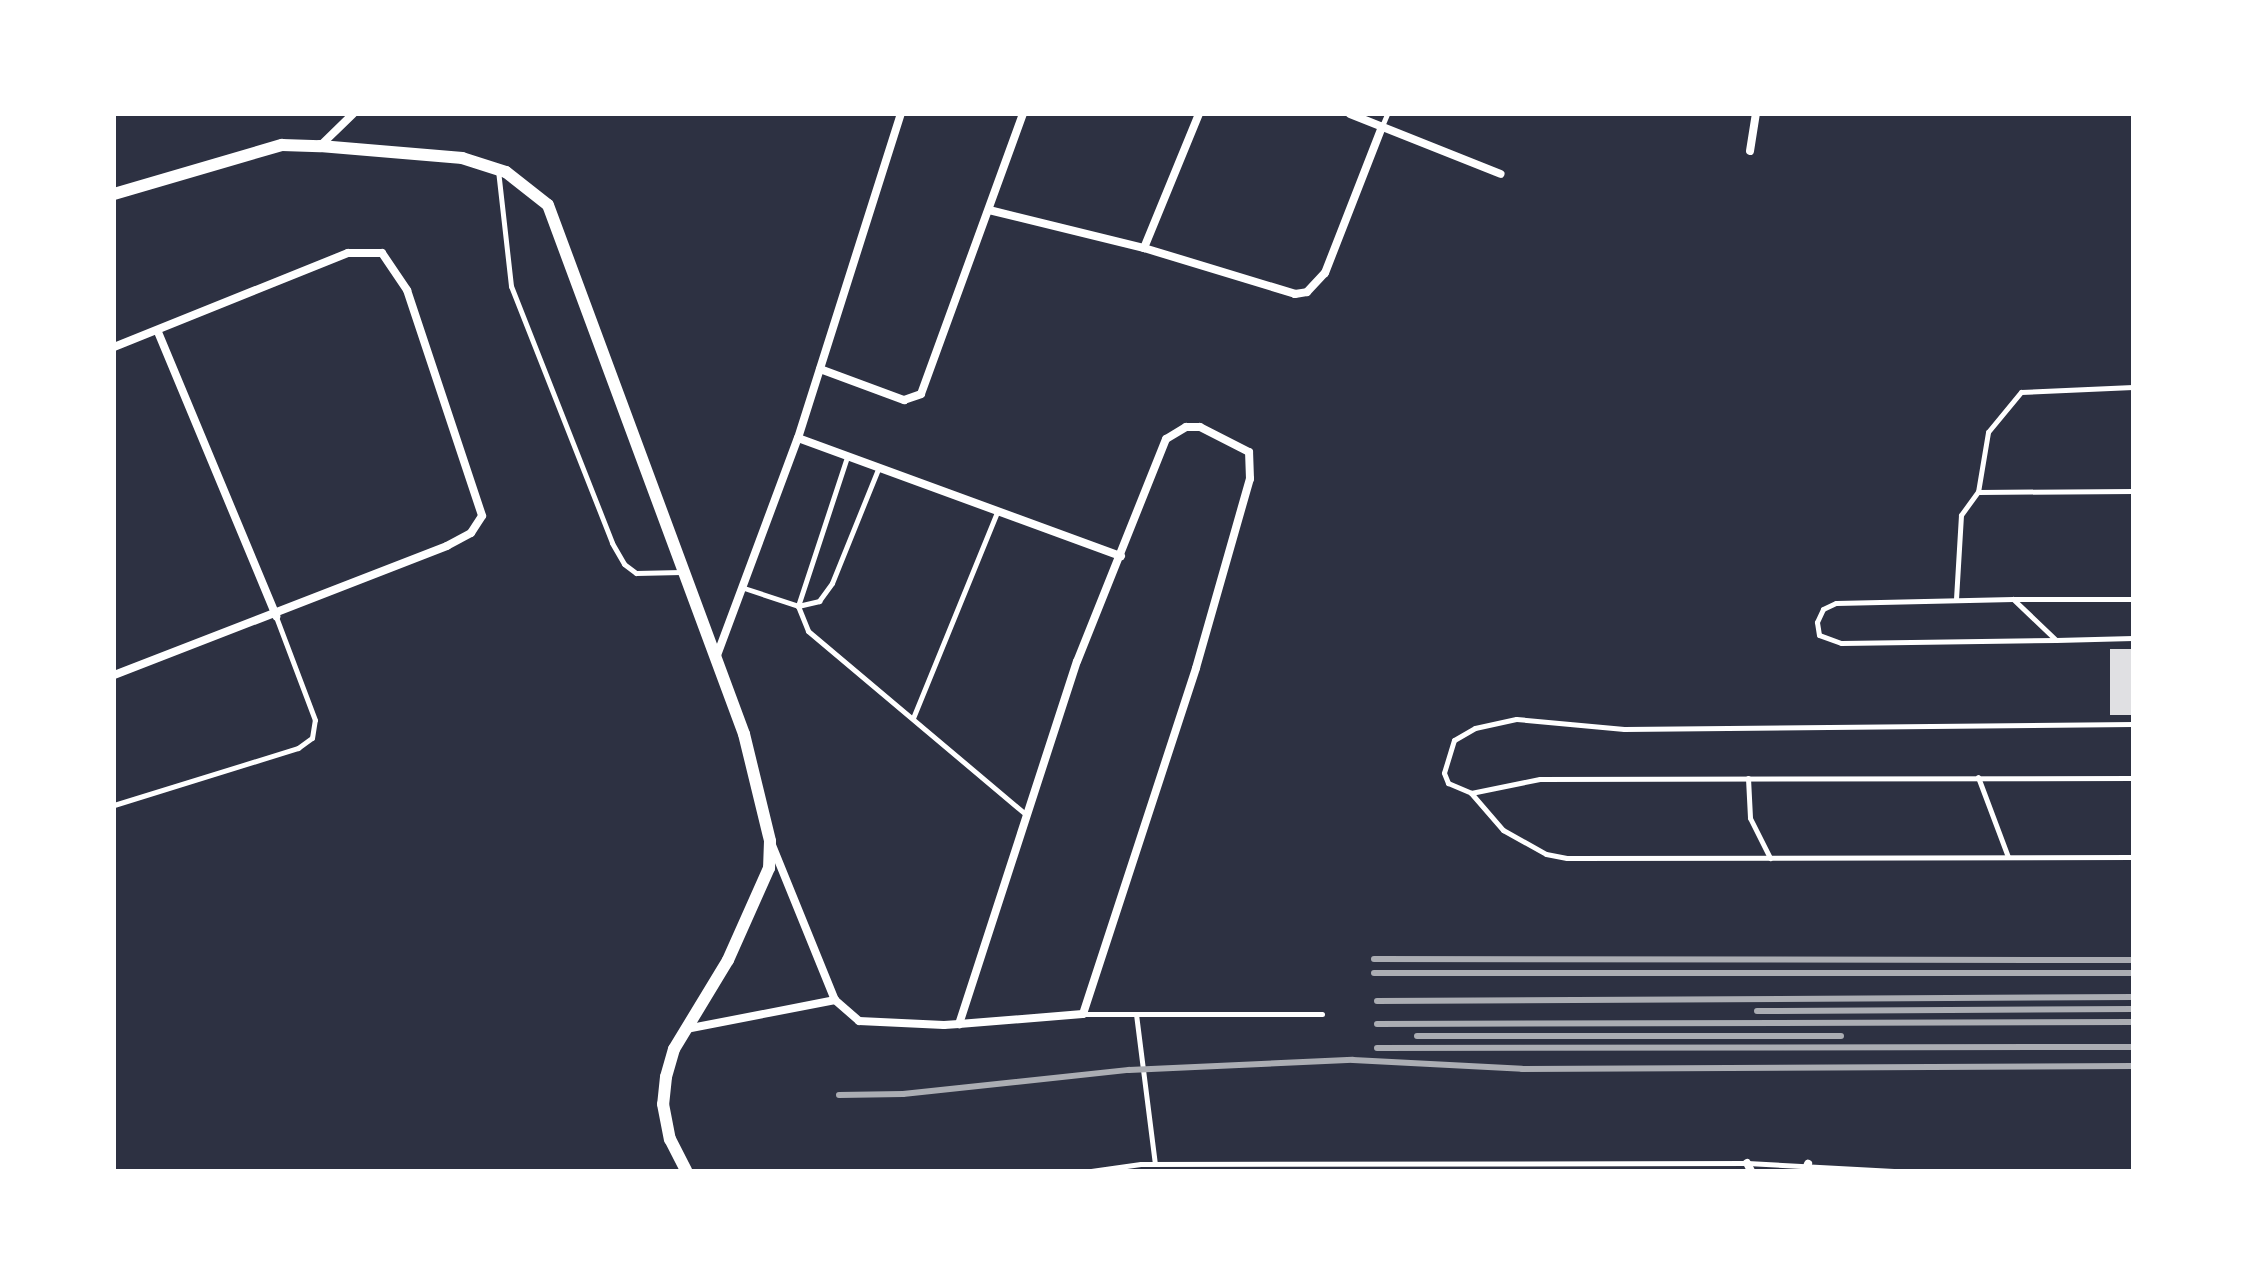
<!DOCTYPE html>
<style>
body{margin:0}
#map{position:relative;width:2247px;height:1285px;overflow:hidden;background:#2d3142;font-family:"Work Sans",sans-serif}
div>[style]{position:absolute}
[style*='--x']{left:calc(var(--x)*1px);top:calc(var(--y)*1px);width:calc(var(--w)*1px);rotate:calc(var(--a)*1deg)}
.building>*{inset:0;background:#e0e0e3;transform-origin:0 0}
.service>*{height:5px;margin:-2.5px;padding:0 2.5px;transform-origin:2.5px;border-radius:2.5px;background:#fff}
.minor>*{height:8px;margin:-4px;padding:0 4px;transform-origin:4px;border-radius:4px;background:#fff}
.tertiary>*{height:12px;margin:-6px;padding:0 6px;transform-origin:6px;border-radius:6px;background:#fff}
.rail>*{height:6px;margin:-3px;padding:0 3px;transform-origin:3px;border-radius:3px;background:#abadb3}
span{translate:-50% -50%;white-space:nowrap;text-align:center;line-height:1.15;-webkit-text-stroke:8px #fff;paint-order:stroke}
.frame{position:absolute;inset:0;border:116px solid #fff;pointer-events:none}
</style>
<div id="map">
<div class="building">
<div style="left:2110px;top:649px;width:23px;height:66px"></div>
</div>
<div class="service">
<div style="--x:1382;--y:126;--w:13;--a:-67"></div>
<div style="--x:498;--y:170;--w:117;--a:83.6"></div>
<div style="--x:511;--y:286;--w:276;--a:68.5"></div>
<div style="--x:612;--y:543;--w:24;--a:60"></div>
<div style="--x:624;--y:564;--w:15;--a:37"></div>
<div style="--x:636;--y:573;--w:45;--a:-1.3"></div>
<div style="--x:847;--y:457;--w:157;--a:108.2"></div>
<div style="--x:798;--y:606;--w:27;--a:68"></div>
<div style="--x:808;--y:631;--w:284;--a:40.1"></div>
<div style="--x:1978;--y:492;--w:61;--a:-80.5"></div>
<div style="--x:1988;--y:432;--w:52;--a:-50.5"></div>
<div style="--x:2021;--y:392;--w:112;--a:-2.6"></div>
<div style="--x:744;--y:588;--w:57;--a:18.4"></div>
<div style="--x:798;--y:606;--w:22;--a:-13"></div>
<div style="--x:819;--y:601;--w:22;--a:-54"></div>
<div style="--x:832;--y:583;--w:123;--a:-68"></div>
<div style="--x:1956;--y:599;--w:84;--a:-86.6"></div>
<div style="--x:1961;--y:515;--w:29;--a:-54"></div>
<div style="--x:1978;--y:492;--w:155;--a:-0.4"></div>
<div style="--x:2014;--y:599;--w:119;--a:0"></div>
<div style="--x:2056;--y:640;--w:215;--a:179.2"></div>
<div style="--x:1841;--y:643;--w:23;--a:-160"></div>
<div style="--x:1819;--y:635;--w:13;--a:-99"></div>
<div style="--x:1817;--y:622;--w:14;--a:-65"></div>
<div style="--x:1823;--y:609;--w:14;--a:-25"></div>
<div style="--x:1836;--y:603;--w:177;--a:-1.3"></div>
<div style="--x:2013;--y:599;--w:59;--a:43.6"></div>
<div style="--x:2056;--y:640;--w:77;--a:-1.5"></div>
<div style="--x:913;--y:718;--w:222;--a:-67.8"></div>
<div style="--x:2133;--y:724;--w:509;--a:179.44"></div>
<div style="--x:1624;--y:729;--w:108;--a:-174.7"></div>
<div style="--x:1516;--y:719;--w:42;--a:167.6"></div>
<div style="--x:1475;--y:728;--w:24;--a:150"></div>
<div style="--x:1454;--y:740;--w:34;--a:107"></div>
<div style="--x:1444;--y:773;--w:11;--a:68"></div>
<div style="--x:1448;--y:783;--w:25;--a:23"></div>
<div style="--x:1471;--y:793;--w:70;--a:-11.5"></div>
<div style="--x:1540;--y:779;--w:593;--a:-0.1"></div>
<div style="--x:1978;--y:777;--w:85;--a:69.4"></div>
<div style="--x:1748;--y:778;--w:40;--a:87.1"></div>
<div style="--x:1750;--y:818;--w:45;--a:63.4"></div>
<div style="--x:1471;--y:793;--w:49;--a:49.1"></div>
<div style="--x:1503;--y:830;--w:49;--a:29.2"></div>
<div style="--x:1546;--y:854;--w:21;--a:11"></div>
<div style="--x:1567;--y:858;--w:566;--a:-0.1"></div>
<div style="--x:114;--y:805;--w:193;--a:-17.2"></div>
<div style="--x:298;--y:748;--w:17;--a:-36"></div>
<div style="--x:312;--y:738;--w:18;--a:-81"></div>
<div style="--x:315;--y:720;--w:110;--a:-110.7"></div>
<div style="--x:1083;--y:1014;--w:239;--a:0"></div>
<div style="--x:1136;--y:1014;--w:151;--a:82.8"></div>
<div style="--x:1091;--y:1171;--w:50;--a:-8"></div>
<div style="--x:1141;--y:1164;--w:606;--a:-0.09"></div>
<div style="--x:1747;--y:1163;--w:147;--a:3.1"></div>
</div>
<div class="minor">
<div style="--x:1350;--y:114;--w:162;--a:21.7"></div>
<div style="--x:320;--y:146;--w:46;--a:-44.1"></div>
<div style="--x:1750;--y:151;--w:37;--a:-81"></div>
<div style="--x:989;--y:210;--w:160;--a:13.8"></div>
<div style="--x:1144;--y:248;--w:158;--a:16.9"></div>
<div style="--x:1295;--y:294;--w:12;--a:-9"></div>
<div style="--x:1307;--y:292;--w:26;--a:-47"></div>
<div style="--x:1325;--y:273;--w:157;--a:-68.7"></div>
<div style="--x:1144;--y:248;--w:145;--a:-67.7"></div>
<div style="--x:158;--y:332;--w:308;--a:67.4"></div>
<div style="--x:114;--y:347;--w:252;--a:-21.9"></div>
<div style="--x:348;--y:253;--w:34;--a:0"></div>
<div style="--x:382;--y:253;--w:45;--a:56"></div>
<div style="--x:407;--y:290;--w:238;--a:71.6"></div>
<div style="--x:482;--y:516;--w:20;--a:123"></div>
<div style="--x:471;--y:533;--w:27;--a:152"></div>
<div style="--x:447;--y:546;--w:357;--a:158.8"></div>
<div style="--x:820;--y:369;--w:90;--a:20.3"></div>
<div style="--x:904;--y:400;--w:18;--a:-19"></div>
<div style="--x:921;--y:394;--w:298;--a:-70"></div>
<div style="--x:798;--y:438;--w:344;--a:20.1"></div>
<div style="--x:716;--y:658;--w:235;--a:-69.6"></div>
<div style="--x:798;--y:438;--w:340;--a:-72.4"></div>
<div style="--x:772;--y:845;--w:167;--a:67.9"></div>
<div style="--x:835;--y:1000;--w:32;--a:41"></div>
<div style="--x:859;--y:1021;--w:85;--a:2.7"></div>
<div style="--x:944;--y:1025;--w:15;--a:-4"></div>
<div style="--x:959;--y:1024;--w:124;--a:-4.6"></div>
<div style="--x:1083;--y:1014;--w:364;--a:-71.9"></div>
<div style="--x:1196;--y:668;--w:197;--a:-74.1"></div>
<div style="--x:1250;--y:479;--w:27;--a:-92"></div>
<div style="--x:1249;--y:452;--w:55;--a:-153"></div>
<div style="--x:1200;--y:427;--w:14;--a:180"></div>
<div style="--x:1186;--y:427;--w:23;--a:149"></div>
<div style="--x:1166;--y:439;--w:239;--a:111.8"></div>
<div style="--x:1077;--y:661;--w:382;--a:108"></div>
<div style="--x:686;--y:1029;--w:152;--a:-11"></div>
<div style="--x:1747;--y:1163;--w:9;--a:63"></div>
<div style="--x:1805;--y:1171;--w:8;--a:-67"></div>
</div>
<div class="tertiary">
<div style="--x:114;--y:194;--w:175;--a:-16.3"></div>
<div style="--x:282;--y:145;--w:38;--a:2"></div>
<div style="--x:320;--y:146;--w:143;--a:4.8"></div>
<div style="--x:462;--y:158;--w:46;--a:17.7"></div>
<div style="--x:506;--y:172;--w:53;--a:38.2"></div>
<div style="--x:548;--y:205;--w:564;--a:69.67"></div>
<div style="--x:744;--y:734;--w:110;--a:76.3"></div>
<div style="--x:770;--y:841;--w:27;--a:92"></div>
<div style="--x:769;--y:868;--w:101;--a:114"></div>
<div style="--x:728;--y:960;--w:104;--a:121.2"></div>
<div style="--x:674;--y:1049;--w:29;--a:106"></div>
<div style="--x:666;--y:1077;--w:27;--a:96"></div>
<div style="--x:663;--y:1104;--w:36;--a:79"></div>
<div style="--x:670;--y:1139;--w:36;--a:63"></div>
</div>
<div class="rail">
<div style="--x:1374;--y:959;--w:759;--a:0.08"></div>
<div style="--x:1374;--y:973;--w:759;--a:0"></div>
<div style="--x:1377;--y:1001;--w:756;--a:-0.3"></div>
<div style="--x:1757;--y:1011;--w:376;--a:-0.3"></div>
<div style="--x:1377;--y:1024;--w:756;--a:-0.15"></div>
<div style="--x:1417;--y:1036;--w:424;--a:0"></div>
<div style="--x:1377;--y:1048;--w:756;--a:-0.08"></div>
<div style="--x:839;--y:1095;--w:64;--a:-0.9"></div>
<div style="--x:903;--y:1094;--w:227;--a:-6.1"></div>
<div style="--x:1129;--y:1070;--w:224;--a:-2.6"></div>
<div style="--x:1353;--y:1060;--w:169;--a:3"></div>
<div style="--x:1522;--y:1069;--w:611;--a:-0.28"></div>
</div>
<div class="frame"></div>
</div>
